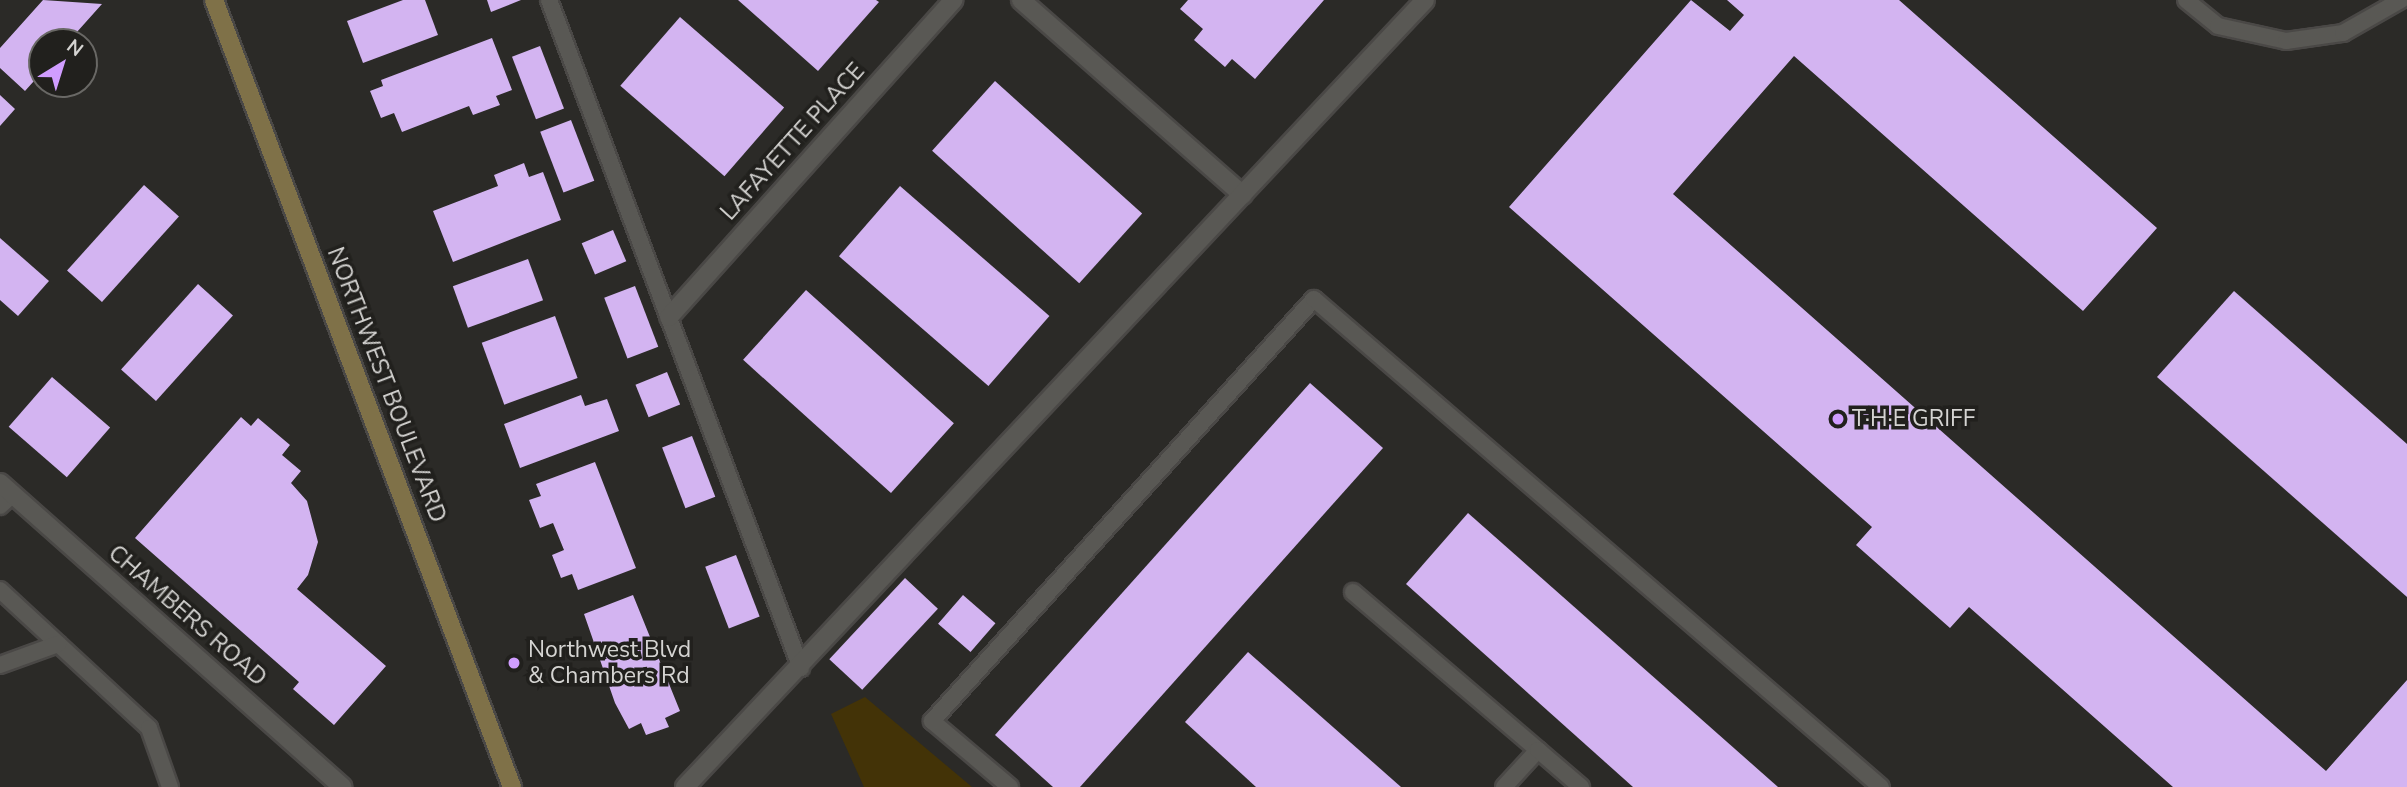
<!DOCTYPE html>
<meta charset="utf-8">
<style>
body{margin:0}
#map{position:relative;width:2407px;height:787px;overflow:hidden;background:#2b2a27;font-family:"Nunito Sans",sans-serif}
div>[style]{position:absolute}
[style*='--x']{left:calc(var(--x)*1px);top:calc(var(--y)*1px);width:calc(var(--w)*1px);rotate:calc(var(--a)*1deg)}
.green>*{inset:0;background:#433307}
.building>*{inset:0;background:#d3b4f1;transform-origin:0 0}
.roads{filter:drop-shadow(2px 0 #4a4846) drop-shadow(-2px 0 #4a4846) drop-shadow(0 2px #4a4846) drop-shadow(0 -2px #4a4846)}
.lane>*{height:16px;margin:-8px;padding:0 8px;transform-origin:8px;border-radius:8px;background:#595854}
.street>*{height:18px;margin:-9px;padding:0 9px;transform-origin:9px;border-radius:9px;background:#595854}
.secondary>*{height:18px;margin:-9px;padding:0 9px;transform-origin:9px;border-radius:9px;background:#7f7148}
.dots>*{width:19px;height:19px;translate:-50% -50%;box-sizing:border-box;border:4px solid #21201d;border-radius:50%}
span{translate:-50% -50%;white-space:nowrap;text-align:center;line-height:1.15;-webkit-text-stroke:7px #21201d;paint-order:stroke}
.street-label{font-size:23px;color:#d5d4d2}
.poi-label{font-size:23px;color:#d5d4d2}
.left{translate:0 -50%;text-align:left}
.north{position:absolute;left:28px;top:28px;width:70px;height:70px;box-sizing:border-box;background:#21201d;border:2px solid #696865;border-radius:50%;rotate:38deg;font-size:19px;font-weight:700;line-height:28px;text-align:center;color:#d5d4d2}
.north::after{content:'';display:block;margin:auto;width:24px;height:32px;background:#d09dff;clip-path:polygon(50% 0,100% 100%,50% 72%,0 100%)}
</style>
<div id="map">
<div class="green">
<div style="clip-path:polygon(865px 697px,972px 787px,864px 787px,831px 714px)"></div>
</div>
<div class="building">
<div style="clip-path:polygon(43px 0,102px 4px,68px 42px,42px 42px,42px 72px,25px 91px,0 68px,0 48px)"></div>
<div style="clip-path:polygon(403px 0,425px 0,438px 35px,363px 63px,347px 21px)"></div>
<div style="clip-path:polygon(487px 0,521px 0,491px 12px)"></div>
<div style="clip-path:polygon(738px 0,876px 0,879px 2px,818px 71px)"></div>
<div style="clip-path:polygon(1188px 0,1324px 0,1255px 79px,1232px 59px,1225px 67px,1194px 40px,1203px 29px,1180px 9px)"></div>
<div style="clip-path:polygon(1691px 0,1730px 31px,1744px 15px,1727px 0,1899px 0,2157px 228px,2083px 311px,1794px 56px,1673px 194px,2326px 771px,2407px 680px,2407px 787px,2173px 787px,1969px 607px,1950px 628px,1856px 545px,1872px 527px,1509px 207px)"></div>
<div style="left:680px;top:17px;width:138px;height:91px;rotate:41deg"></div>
<div style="clip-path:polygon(492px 38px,512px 90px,496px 96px,500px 105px,473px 115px,469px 106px,402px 132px,394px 113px,381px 118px,370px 91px,383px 86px,381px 80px)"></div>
<div style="left:540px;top:46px;width:67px;height:30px;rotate:69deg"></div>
<div style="left:995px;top:81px;width:198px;height:94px;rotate:42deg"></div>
<div style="clip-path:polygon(0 95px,15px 109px,0 126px)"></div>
<div style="left:571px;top:120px;width:65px;height:33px;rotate:69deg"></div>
<div style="clip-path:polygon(524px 163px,529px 177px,543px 172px,561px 220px,453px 262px,433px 211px,498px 186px,494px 175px)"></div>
<div style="left:144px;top:185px;width:47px;height:115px;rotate:42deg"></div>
<div style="left:900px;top:186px;width:198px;height:93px;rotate:41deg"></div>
<div style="left:613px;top:230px;width:34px;height:34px;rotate:67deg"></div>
<div style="clip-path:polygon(0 238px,49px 281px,18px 316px,0 300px)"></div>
<div style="left:528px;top:259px;width:44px;height:80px;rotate:70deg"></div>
<div style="left:198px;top:284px;width:47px;height:115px;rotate:42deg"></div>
<div style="left:635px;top:286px;width:65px;height:33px;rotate:69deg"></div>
<div style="left:806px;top:290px;width:199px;height:94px;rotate:42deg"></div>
<div style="clip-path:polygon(2234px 291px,2407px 444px,2407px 597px,2157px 377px)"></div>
<div style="left:555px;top:316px;width:66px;height:78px;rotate:70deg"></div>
<div style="left:667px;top:372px;width:35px;height:34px;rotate:68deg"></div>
<div style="left:52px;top:377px;width:77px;height:66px;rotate:41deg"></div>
<div style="clip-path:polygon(1310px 383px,1383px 448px,1080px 787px,1053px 787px,995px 735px)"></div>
<div style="clip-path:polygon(581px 395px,585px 406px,607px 399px,619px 431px,520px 468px,504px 424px)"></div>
<div style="clip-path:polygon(241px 417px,251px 426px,258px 418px,290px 445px,282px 455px,301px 471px,291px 483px,307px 501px,318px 542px,308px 575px,297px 589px,386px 666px,334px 725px,293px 689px,299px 682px,135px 538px)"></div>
<div style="left:692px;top:436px;width:65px;height:32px;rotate:69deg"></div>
<div style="clip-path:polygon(595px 462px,636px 568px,578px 590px,572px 574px,561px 578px,552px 555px,564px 550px,553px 523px,540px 528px,529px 500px,541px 496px,536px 484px)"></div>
<div style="clip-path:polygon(1468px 513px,1778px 787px,1633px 787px,1406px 584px)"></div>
<div style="left:736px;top:555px;width:66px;height:33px;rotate:69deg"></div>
<div style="left:905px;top:578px;width:45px;height:111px;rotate:43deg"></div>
<div style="clip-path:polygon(633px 595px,680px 711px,665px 718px,669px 727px,646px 735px,641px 723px,629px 729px,615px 703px,584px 614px)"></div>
<div style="left:963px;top:595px;width:43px;height:38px;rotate:41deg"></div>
<div style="clip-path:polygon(1248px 652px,1401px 787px,1256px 787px,1185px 722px)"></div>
</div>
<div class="roads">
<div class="lane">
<div style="--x:549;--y:0;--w:714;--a:69.33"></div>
<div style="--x:2186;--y:0;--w:41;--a:39.1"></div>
<div style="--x:2218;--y:26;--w:70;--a:12.4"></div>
<div style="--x:2286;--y:41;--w:58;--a:-8"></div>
<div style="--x:2343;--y:33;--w:67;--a:-29.6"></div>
<div style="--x:0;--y:506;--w:16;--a:-43"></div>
<div style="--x:0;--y:590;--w:203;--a:42.8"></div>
<div style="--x:149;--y:728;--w:63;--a:70.4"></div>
<div style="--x:1353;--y:592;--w:243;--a:40.5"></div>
<div style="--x:0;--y:665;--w:62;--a:-19.9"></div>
<div style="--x:1010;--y:787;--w:102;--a:-139.8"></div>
<div style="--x:932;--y:721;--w:569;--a:-47.85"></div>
<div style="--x:1314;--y:299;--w:748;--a:40.72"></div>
<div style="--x:1504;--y:787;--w:50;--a:-47.4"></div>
<div style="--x:1538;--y:750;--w:57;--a:40.7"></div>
</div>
<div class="street">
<div style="--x:1021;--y:0;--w:295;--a:41.3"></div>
<div style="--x:669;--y:317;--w:426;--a:-48.1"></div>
<div style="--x:0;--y:483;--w:458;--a:41.6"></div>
<div style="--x:685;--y:787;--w:1080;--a:-46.76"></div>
</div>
<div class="secondary">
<div style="--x:214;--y:0;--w:842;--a:69.26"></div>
</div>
</div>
<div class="dots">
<div style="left:1838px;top:419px;background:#d09dff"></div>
<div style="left:514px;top:663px;background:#d09dff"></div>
</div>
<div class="street-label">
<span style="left:793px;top:142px;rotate:-48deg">LAFAYETTE PLACE</span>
<span style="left:386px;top:385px;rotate:69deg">NORTHWEST BOULEVARD</span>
<span style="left:187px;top:616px;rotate:41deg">CHAMBERS ROAD</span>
</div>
<div class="poi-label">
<span class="left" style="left:1852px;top:419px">T·H·E GRIFF</span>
<span class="left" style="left:528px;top:663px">Northwest Blvd<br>&amp; Chambers Rd</span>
</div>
<div class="north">N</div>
</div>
